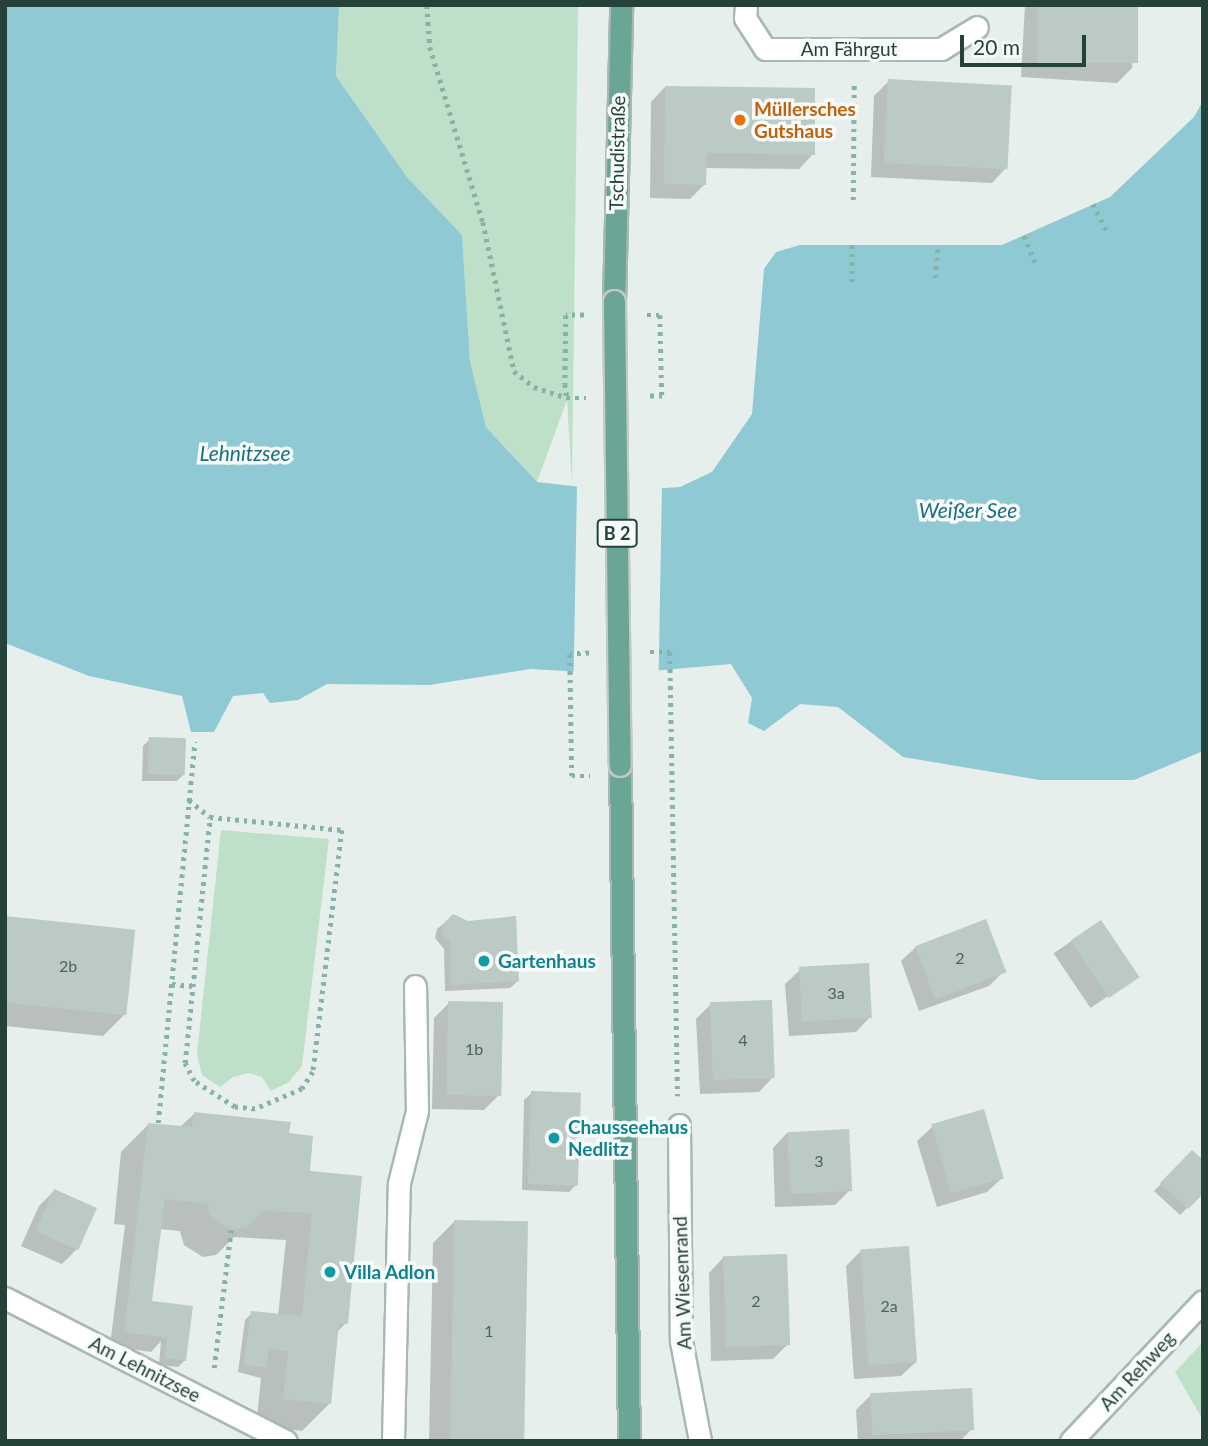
<!DOCTYPE html>
<meta charset="utf-8">
<style>
body{margin:0}
#map{position:relative;width:1208px;height:1446px;overflow:hidden;background:#e6efeb;font-family:Lato,sans-serif}
div>[style]{position:absolute}
[style*='--x']{left:calc(var(--x)*1px);top:calc(var(--y)*1px);width:calc(var(--w)*1px);rotate:calc(var(--a)*1deg)}
.green>*{inset:0;background:#bfe0c8}
.water>*{inset:0;background:#8ec9d4}
.pier>*{inset:0;background:#e6efeb;transform-origin:0 0}
.shadow>*{inset:0;background:#0003;transform-origin:0 0}
.building>*{inset:0;background:#bbcac4;transform-origin:0 0}
.path>*{height:4.5px;margin-top:-2.25px;transform-origin:0;background:repeating-linear-gradient(90deg,#86b3a5 0 3.5px,transparent 0 8.5px)}
.roads{filter:drop-shadow(2px 0 #a8b8b2) drop-shadow(-2px 0 #a8b8b2) drop-shadow(0 2px #a8b8b2) drop-shadow(0 -2px #a8b8b2)}
.minor>*{height:21px;margin:-10.5px;padding:0 10.5px;transform-origin:10.5px;border-radius:10.5px;background:#fff}
.major>*{height:21px;margin:-10.5px;padding:0 10.5px;transform-origin:10.5px;border-radius:10.5px;background:#6aa596}
.bridges{filter:drop-shadow(2px 0 #c2cac8) drop-shadow(-2px 0 #c2cac8) drop-shadow(0 2px #c2cac8) drop-shadow(0 -2px #c2cac8)}
.major-bridge>*{height:21px;margin:-10.5px;padding:0 10.5px;transform-origin:10.5px;border-radius:10.5px;background:#6aa596}
.dots>*{width:19px;height:19px;translate:-50% -50%;box-sizing:border-box;border:4px solid #f7fbf9;border-radius:50%}
span{translate:-50% -50%;white-space:nowrap;text-align:center;line-height:1.15;-webkit-text-stroke:7px #f7fbf9;paint-order:stroke}
.number-label{font-size:16px;color:#4a645c}
.number-label span{-webkit-text-stroke-width:0}
.shield-label span{padding:2px 5px;background:#f7fbf9;border:2px solid;border-radius:5px;-webkit-text-stroke-width:0}
.shield-label{font-size:18px;color:#24423a;font-weight:700}
.street-label{font-size:19px;color:#24423a}
.food-label{font-size:19px;color:#c56008;font-weight:700}
.left{translate:0 -50%;text-align:left}
.culture-label{font-size:19px;color:#0d838f;font-weight:700}
.water-label{font-size:21px;color:#1c6f80;font-style:italic}
.frame{position:absolute;inset:0;border:7px solid #24423a;pointer-events:none}
.scale{position:absolute;left:960px;top:35px;width:126px;height:32px;box-sizing:border-box;border:4px solid #24423a;border-top:0;padding-left:9px;font-size:21px;line-height:24px;white-space:nowrap;color:#24423a;-webkit-text-stroke:5px #f7fbf9;paint-order:stroke}
</style>
<div id="map">
<div class="green">
<div style="clip-path:polygon(339px 5px,578px 5px,572px 483px,567px 400px,537px 482px,486px 427px,470px 361px,462px 235px,407px 177px,336px 76px)"></div>
<div style="clip-path:polygon(221px 830px,329px 839px,302px 1066px,289px 1082px,271px 1091px,262px 1077px,249px 1073px,233px 1077px,220px 1087px,202px 1075px,197px 1054px)"></div>
<div style="clip-path:polygon(1203px 1342px,1203px 1420px,1175px 1372px)"></div>
</div>
<div class="water">
<div style="clip-path:polygon(5px 5px,339px 5px,336px 76px,407px 177px,462px 235px,470px 361px,486px 427px,537px 482px,617px 491px,680px 487px,712px 472px,752px 414px,764px 269px,776px 252px,800px 245px,1002px 245px,1110px 197px,1194px 117px,1203px 101px,1203px 751px,1134px 780px,1040px 780px,903px 757px,838px 707px,800px 704px,764px 731px,748px 723px,752px 698px,731px 664px,618px 674px,531px 669px,429px 685px,327px 684px,298px 700px,270px 703px,263px 693px,233px 696px,214px 732px,191px 732px,182px 696px,89px 676px,5px 643px)"></div>
</div>
<div class="pier">
<div style="left:577px;top:483px;width:85px;height:192px;rotate:1deg"></div>
</div>
<div class="shadow">
<div style="clip-path:polygon(1025px 5px,1136px 5px,1132px 68px,1117px 83px,1021px 77px)"></div>
<div style="clip-path:polygon(889px 81px,1006px 168px,992px 183px,871px 177px,874px 96px)"></div>
<div style="clip-path:polygon(665px 87px,813px 154px,799px 169px,705px 168px,705px 184px,690px 199px,650px 198px,651px 102px)"></div>
<div style="clip-path:polygon(150px 739px,184px 774px,177px 781px,142px 781px,143px 746px)"></div>
<div style="clip-path:polygon(453px 916px,518px 981px,510px 988px,445px 991px,444px 949px,435px 938px,437px 929px)"></div>
<div style="clip-path:polygon(5px 918px,124px 1015px,103px 1036px,5px 1026px)"></div>
<div style="left:1100px;top:922px;width:66px;height:56px;rotate:56deg"></div>
<div style="clip-path:polygon(916px 947px,1004px 971px,989px 986px,919px 1011px,901px 961px)"></div>
<div style="clip-path:polygon(800px 970px,870px 1017px,856px 1032px,789px 1036px,785px 984px)"></div>
<div style="clip-path:polygon(449px 1003px,499px 1095px,484px 1110px,432px 1109px,434px 1018px)"></div>
<div style="clip-path:polygon(711px 1004px,773px 1077px,759px 1092px,700px 1094px,696px 1019px)"></div>
<div style="clip-path:polygon(532px 1093px,576px 1185px,569px 1192px,522px 1190px,524px 1100px)"></div>
<div style="clip-path:polygon(194px 1114px,287px 1135px,308px 1172px,346px 1323px,337px 1332px,330px 1403px,302px 1431px,256px 1426px,261px 1378px,238px 1372px,245px 1320px,252px 1313px,278px 1316px,286px 1240px,234px 1237px,216px 1255px,203px 1257px,184px 1245px,180px 1231px,160px 1229px,150px 1303px,185px 1360px,178px 1367px,159px 1365px,161px 1341px,151px 1352px,110px 1346px,125px 1225px,114px 1224px,121px 1152px,149px 1124px,180px 1127px)"></div>
<div style="clip-path:polygon(932px 1127px,1002px 1178px,987px 1192px,937px 1207px,917px 1141px)"></div>
<div style="clip-path:polygon(787px 1133px,850px 1190px,835px 1205px,775px 1207px,773px 1148px)"></div>
<div style="clip-path:polygon(1192px 1152px,1203px 1192px,1180px 1215px,1154px 1191px)"></div>
<div style="clip-path:polygon(54px 1191px,77px 1249px,62px 1264px,21px 1246px,39px 1206px)"></div>
<div style="clip-path:polygon(454px 1222px,522px 1441px,429px 1441px,433px 1243px)"></div>
<div style="clip-path:polygon(860px 1252px,916px 1362px,901px 1376px,854px 1379px,846px 1266px)"></div>
<div style="clip-path:polygon(723px 1258px,788px 1344px,773px 1359px,711px 1361px,709px 1273px)"></div>
<div style="clip-path:polygon(871px 1395px,972px 1429px,960px 1441px,858px 1441px,856px 1410px)"></div>
</div>
<div class="building">
<div style="left:1038px;top:5px;width:100px;height:58px"></div>
<div style="left:888px;top:79px;width:124px;height:84px;rotate:3deg"></div>
<div style="clip-path:polygon(665px 86px,815px 88px,815px 155px,707px 153px,706px 185px,664px 184px)"></div>
<div style="left:149px;top:737px;width:37px;height:37px;rotate:2deg"></div>
<div style="clip-path:polygon(453px 914px,468px 921px,516px 916px,519px 981px,451px 985px,450px 942px,443px 935px,442px 925px)"></div>
<div style="left:5px;top:916px;width:131px;height:86px;rotate:6deg"></div>
<div style="left:986px;top:919px;width:57px;height:76px;rotate:69deg"></div>
<div style="left:1101px;top:920px;width:69px;height:37px;rotate:56deg"></div>
<div style="left:869px;top:963px;width:55px;height:70px;rotate:87deg"></div>
<div style="left:772px;top:1000px;width:78px;height:62px;rotate:88deg"></div>
<div style="left:448px;top:1001px;width:55px;height:94px;rotate:1deg"></div>
<div style="left:531px;top:1091px;width:50px;height:93px;rotate:2deg"></div>
<div style="left:984px;top:1109px;width:72px;height:55px;rotate:74deg"></div>
<div style="clip-path:polygon(194px 1112px,291px 1122px,289px 1133px,313px 1136px,310px 1171px,362px 1176px,348px 1324px,339px 1323px,331px 1404px,283px 1399px,288px 1351px,269px 1349px,266px 1368px,244px 1365px,251px 1311px,302px 1316px,312px 1213px,263px 1211px,246px 1228px,231px 1230px,211px 1217px,207px 1204px,165px 1199px,152px 1301px,193px 1306px,186px 1361px,165px 1358px,167px 1338px,124px 1332px,148px 1123px,192px 1127px)"></div>
<div style="left:849px;top:1129px;width:62px;height:62px;rotate:87deg"></div>
<div style="clip-path:polygon(1192px 1150px,1203px 1160px,1203px 1194px,1188px 1209px,1160px 1183px)"></div>
<div style="left:54px;top:1189px;width:47px;height:46px;rotate:24deg"></div>
<div style="left:454px;top:1220px;width:74px;height:221px;rotate:1deg"></div>
<div style="left:909px;top:1246px;width:116px;height:49px;rotate:86deg"></div>
<div style="left:787px;top:1254px;width:91px;height:64px;rotate:88deg"></div>
<div style="left:972px;top:1388px;width:42px;height:102px;rotate:87deg"></div>
</div>
<div class="path">
<div style="--x:427;--y:5;--w:42;--a:85.9"></div>
<div style="--x:430;--y:47;--w:183;--a:73.2"></div>
<div style="--x:483;--y:222;--w:152;--a:78.2"></div>
<div style="--x:514;--y:371;--w:26;--a:39"></div>
<div style="--x:534;--y:387;--w:35;--a:18"></div>
<div style="--x:853;--y:200;--w:118;--a:-89.5"></div>
<div style="--x:1093;--y:204;--w:31;--a:63"></div>
<div style="--x:1024;--y:236;--w:33;--a:67"></div>
<div style="--x:852;--y:245;--w:37;--a:90"></div>
<div style="--x:935;--y:278;--w:32;--a:-85"></div>
<div style="--x:584;--y:315;--w:18;--a:180"></div>
<div style="--x:566;--y:315;--w:69;--a:90.8"></div>
<div style="--x:565;--y:384;--w:14;--a:82"></div>
<div style="--x:567;--y:398;--w:19;--a:0"></div>
<div style="--x:647;--y:315;--w:13;--a:0"></div>
<div style="--x:660;--y:315;--w:81;--a:88.6"></div>
<div style="--x:662;--y:396;--w:15;--a:180"></div>
<div style="--x:650;--y:652;--w:20;--a:0"></div>
<div style="--x:670;--y:652;--w:444;--a:89"></div>
<div style="--x:589;--y:653;--w:19;--a:177"></div>
<div style="--x:570;--y:654;--w:122;--a:89.1"></div>
<div style="--x:572;--y:776;--w:18;--a:0"></div>
<div style="--x:189;--y:800;--w:27;--a:39"></div>
<div style="--x:210;--y:817;--w:133;--a:5.6"></div>
<div style="--x:342;--y:830;--w:244;--a:96.8"></div>
<div style="--x:313;--y:1072;--w:20;--a:123"></div>
<div style="--x:302;--y:1089;--w:51;--a:156.9"></div>
<div style="--x:255;--y:1109;--w:20;--a:-174"></div>
<div style="--x:235;--y:1107;--w:49;--a:-147.6"></div>
<div style="--x:194;--y:1081;--w:20;--a:-117"></div>
<div style="--x:185;--y:1063;--w:247;--a:-84.2"></div>
<div style="--x:172;--y:984;--w:20;--a:6"></div>
<div style="--x:158;--y:1123;--w:383;--a:-84.5"></div>
<div style="--x:214;--y:1368;--w:139;--a:-83"></div>
</div>
<div class="roads">
<div class="minor">
<div style="--x:746;--y:5;--w:13;--a:94"></div>
<div style="--x:745;--y:18;--w:37;--a:57"></div>
<div style="--x:765;--y:49;--w:176;--a:0"></div>
<div style="--x:941;--y:49;--w:42;--a:-31.4"></div>
<div style="--x:679;--y:1125;--w:216;--a:89.5"></div>
<div style="--x:681;--y:1341;--w:102;--a:79.2"></div>
<div style="--x:5;--y:1298;--w:315;--a:27"></div>
<div style="--x:393;--y:1441;--w:258;--a:-88.7"></div>
<div style="--x:399;--y:1183;--w:74;--a:-76"></div>
<div style="--x:417;--y:1111;--w:125;--a:-90.9"></div>
<div style="--x:1071;--y:1441;--w:192;--a:-46.7"></div>
</div>
<div class="major">
<div style="--x:614;--y:301;--w:296;--a:-88.6"></div>
<div style="--x:620;--y:765;--w:676;--a:89.24"></div>
</div>
</div>
<div class="bridges">
<div class="major-bridge">
<div style="--x:614;--y:301;--w:464;--a:89.3"></div>
</div>
</div>
<div class="dots">
<div style="left:740px;top:120px;background:#e8710a"></div>
<div style="left:484px;top:961px;background:#0f9aa8"></div>
<div style="left:554px;top:1138px;background:#0f9aa8"></div>
<div style="left:330px;top:1272px;background:#0f9aa8"></div>
</div>
<div class="number-label">
<span style="left:960px;top:958px">2</span>
<span style="left:68px;top:966px">2b</span>
<span style="left:836px;top:993px">3a</span>
<span style="left:743px;top:1040px">4</span>
<span style="left:474px;top:1049px">1b</span>
<span style="left:819px;top:1161px">3</span>
<span style="left:756px;top:1301px">2</span>
<span style="left:889px;top:1306px">2a</span>
<span style="left:489px;top:1331px">1</span>
</div>
<div class="shield-label">
<span style="left:617px;top:533px">B 2</span>
</div>
<div class="street-label">
<span style="left:849px;top:49px">Am Fährgut</span>
<span style="left:617px;top:153px;rotate:-89deg">Tschudistraße</span>
<span style="left:682px;top:1283px;rotate:-92deg">Am Wiesenrand</span>
<span style="left:145px;top:1369px;rotate:27deg">Am Lehnitzsee</span>
<span style="left:1137px;top:1371px;rotate:-47deg">Am Rehweg</span>
</div>
<div class="food-label">
<span class="left" style="left:754px;top:120px">Müllersches<br>Gutshaus</span>
</div>
<div class="culture-label">
<span class="left" style="left:498px;top:961px">Gartenhaus</span>
<span class="left" style="left:568px;top:1138px">Chausseehaus<br>Nedlitz</span>
<span class="left" style="left:344px;top:1272px">Villa Adlon</span>
</div>
<div class="water-label">
<span style="left:245px;top:453px">Lehnitzsee</span>
<span style="left:968px;top:510px">Weißer See</span>
</div>
<div class="frame"></div>
<div class="scale">20 m</div>
</div>
